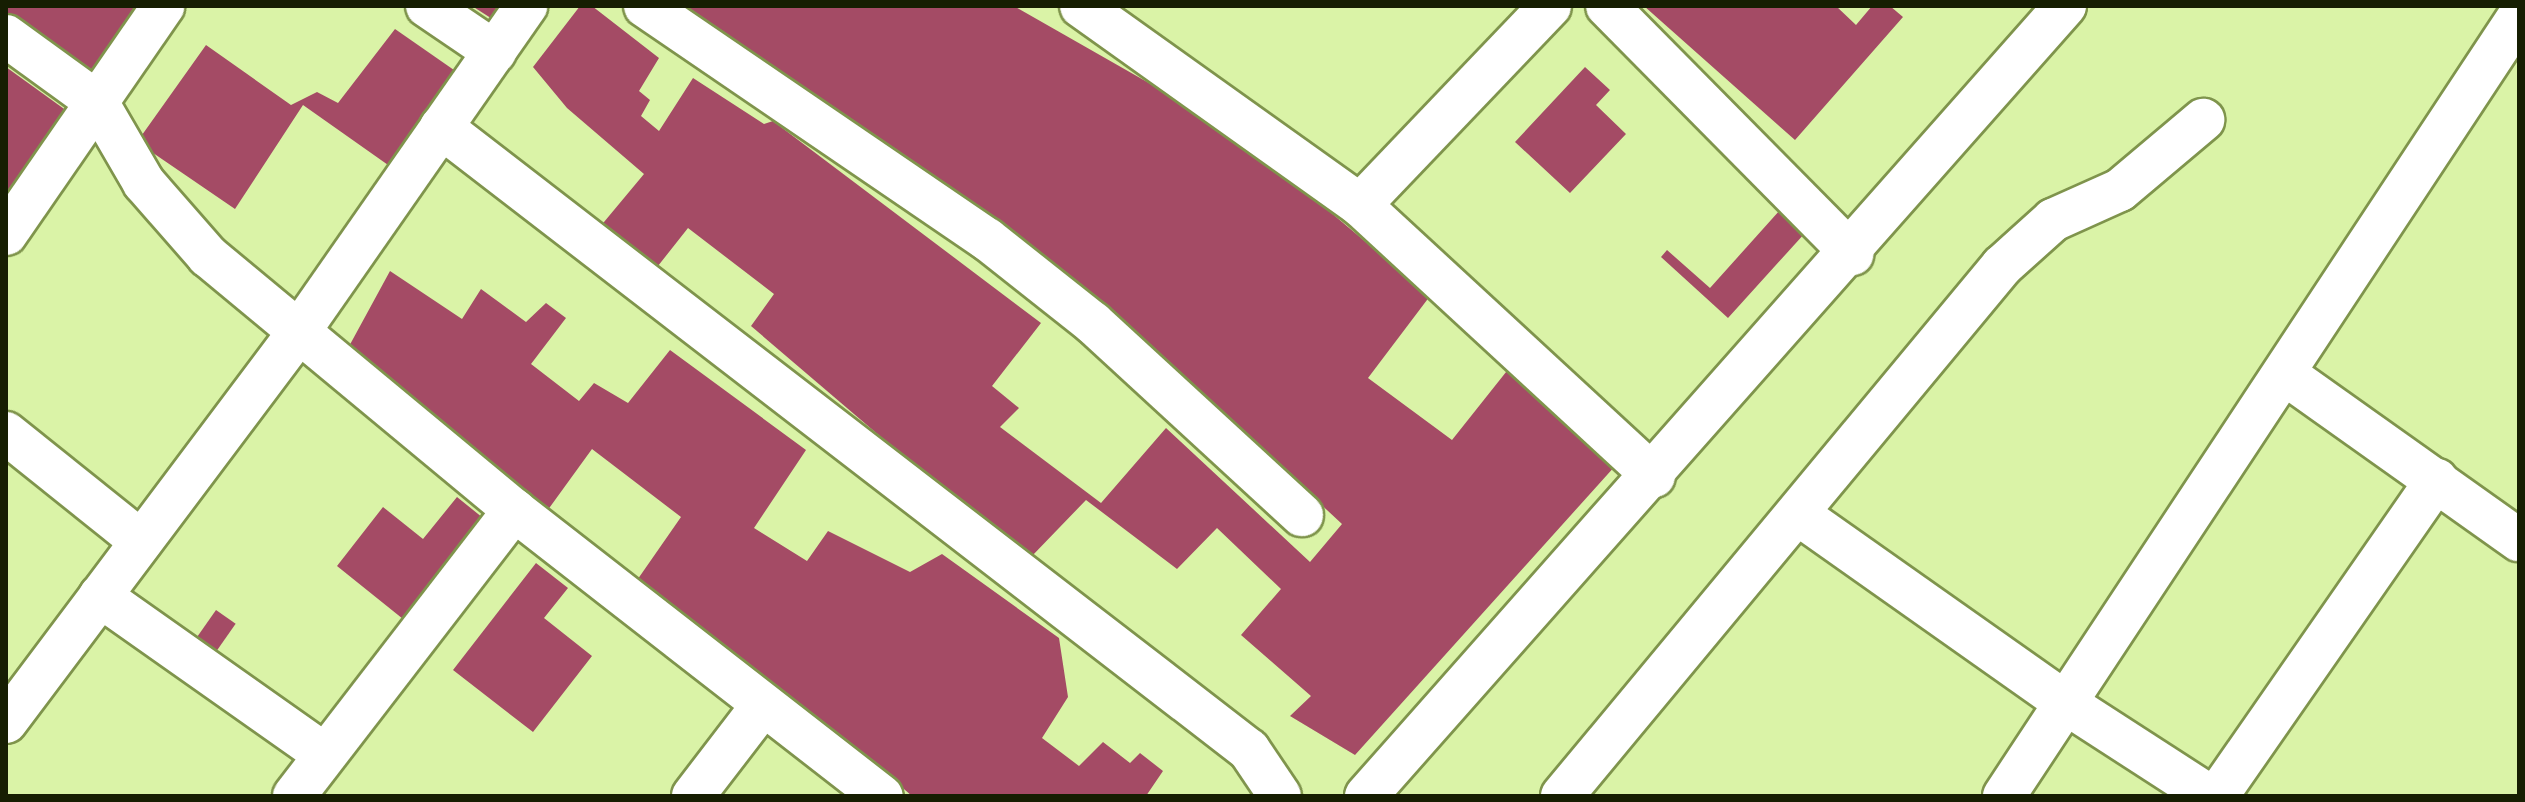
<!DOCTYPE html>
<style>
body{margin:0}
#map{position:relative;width:2525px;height:802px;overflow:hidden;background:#daf3a7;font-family:"IBM Plex Sans",sans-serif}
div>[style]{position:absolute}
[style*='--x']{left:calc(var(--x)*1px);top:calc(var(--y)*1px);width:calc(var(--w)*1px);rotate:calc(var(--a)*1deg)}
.building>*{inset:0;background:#a44b65;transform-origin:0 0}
.roads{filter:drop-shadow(2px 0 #7f944c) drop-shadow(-2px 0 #7f944c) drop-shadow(0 2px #7f944c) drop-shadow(0 -2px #7f944c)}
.street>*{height:42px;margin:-21px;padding:0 21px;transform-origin:21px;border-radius:21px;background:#fff}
span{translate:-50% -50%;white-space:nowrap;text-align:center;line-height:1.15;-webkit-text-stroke:6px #daf3a7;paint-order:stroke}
.frame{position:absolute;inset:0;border:8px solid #161e02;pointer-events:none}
</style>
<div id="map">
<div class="building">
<div style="clip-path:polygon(6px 6px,147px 6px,99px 77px,6px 13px)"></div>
<div style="clip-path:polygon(472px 6px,508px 6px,497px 22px)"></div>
<div style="clip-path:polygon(580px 6px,592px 6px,659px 58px,639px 91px,650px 100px,641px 116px,659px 131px,693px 78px,764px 124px,773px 121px,1041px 323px,992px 386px,1019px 408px,1000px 427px,1101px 503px,1166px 428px,1310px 562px,1342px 524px,1214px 405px,1025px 254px,681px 6px,1014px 6px,1184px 103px,1285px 174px,1430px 296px,1368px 378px,1452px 440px,1514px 362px,1625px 455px,1355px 755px,1290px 716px,1311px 696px,1241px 635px,1281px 589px,1217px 528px,1177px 569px,1086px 500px,1031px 557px,970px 513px,751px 326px,774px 294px,688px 228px,654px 271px,599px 228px,644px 174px,567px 108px,533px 67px)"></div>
<div style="clip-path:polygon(1644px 6px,1836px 6px,1856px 25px,1872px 6px,1890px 6px,1903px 17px,1795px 140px)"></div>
<div style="clip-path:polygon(395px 29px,464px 77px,398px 172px,303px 105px,235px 209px,137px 142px,206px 45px,291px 105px,317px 92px,338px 103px)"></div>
<div style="clip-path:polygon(6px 67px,85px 124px,6px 234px)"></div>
<div style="clip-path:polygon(1585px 67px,1610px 90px,1596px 105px,1626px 134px,1570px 193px,1515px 142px)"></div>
<div style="clip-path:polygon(1780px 210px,1805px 233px,1728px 318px,1661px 257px,1667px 250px,1710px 288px)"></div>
<div style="clip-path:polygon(390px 271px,462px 319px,481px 289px,526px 322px,546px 303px,566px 318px,531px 364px,579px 401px,594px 383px,628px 403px,670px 350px,806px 450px,754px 528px,807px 561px,828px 531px,910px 572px,942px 554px,1059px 638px,1068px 697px,1042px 738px,1079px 766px,1103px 742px,1130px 763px,1140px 753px,1163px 771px,1146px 796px,912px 796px,860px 751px,777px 701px,633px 586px,681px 517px,592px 449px,542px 518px,347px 350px)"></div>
<div style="clip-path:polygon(457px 497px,488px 522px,408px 623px,337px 566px,383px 507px,423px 539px)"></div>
<div style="clip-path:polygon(536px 563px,568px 588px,544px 618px,592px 656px,533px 732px,453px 670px)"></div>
<div style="left:216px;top:610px;width:24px;height:44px;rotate:35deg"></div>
</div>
<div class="roads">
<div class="street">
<div style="--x:427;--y:6;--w:82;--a:34.1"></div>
<div style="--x:645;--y:6;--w:414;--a:34.3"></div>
<div style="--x:987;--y:239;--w:135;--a:38.4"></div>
<div style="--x:1093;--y:323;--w:284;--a:42.6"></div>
<div style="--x:1081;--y:6;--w:343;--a:35.5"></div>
<div style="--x:1360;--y:205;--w:400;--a:42.7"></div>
<div style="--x:1607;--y:6;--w:349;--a:45.3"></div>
<div style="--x:6;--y:36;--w:112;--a:36"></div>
<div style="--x:97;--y:102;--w:94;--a:59.9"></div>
<div style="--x:144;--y:183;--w:97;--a:48.8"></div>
<div style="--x:208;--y:256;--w:398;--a:39.7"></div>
<div style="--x:514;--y:510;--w:466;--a:37.9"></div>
<div style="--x:441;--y:127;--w:1020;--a:37.63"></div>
<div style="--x:1249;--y:750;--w:55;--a:56"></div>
<div style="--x:1360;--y:205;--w:275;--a:-46.3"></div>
<div style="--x:6;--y:234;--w:277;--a:-55.4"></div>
<div style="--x:2285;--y:374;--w:287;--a:35.4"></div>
<div style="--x:6;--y:433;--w:173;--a:38.7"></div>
<div style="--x:1798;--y:514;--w:329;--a:35.2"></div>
<div style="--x:2067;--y:704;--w:169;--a:32.9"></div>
<div style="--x:100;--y:596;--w:274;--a:35.2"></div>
<div style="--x:6;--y:722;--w:486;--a:-53.1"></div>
<div style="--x:298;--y:333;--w:399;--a:-55.1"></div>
<div style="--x:294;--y:796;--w:361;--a:-52.4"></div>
<div style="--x:693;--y:796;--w:113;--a:-52.5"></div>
<div style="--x:1366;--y:796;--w:1055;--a:-48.5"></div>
<div style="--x:1562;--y:796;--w:689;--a:-50.3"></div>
<div style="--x:2002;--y:266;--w:69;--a:-42"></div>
<div style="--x:2053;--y:220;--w:73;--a:-24.1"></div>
<div style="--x:2120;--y:190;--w:109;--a:-40.1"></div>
<div style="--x:2004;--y:796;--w:935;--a:-56.56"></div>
<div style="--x:2217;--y:796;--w:385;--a:-55.2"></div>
</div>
</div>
<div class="frame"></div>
</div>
